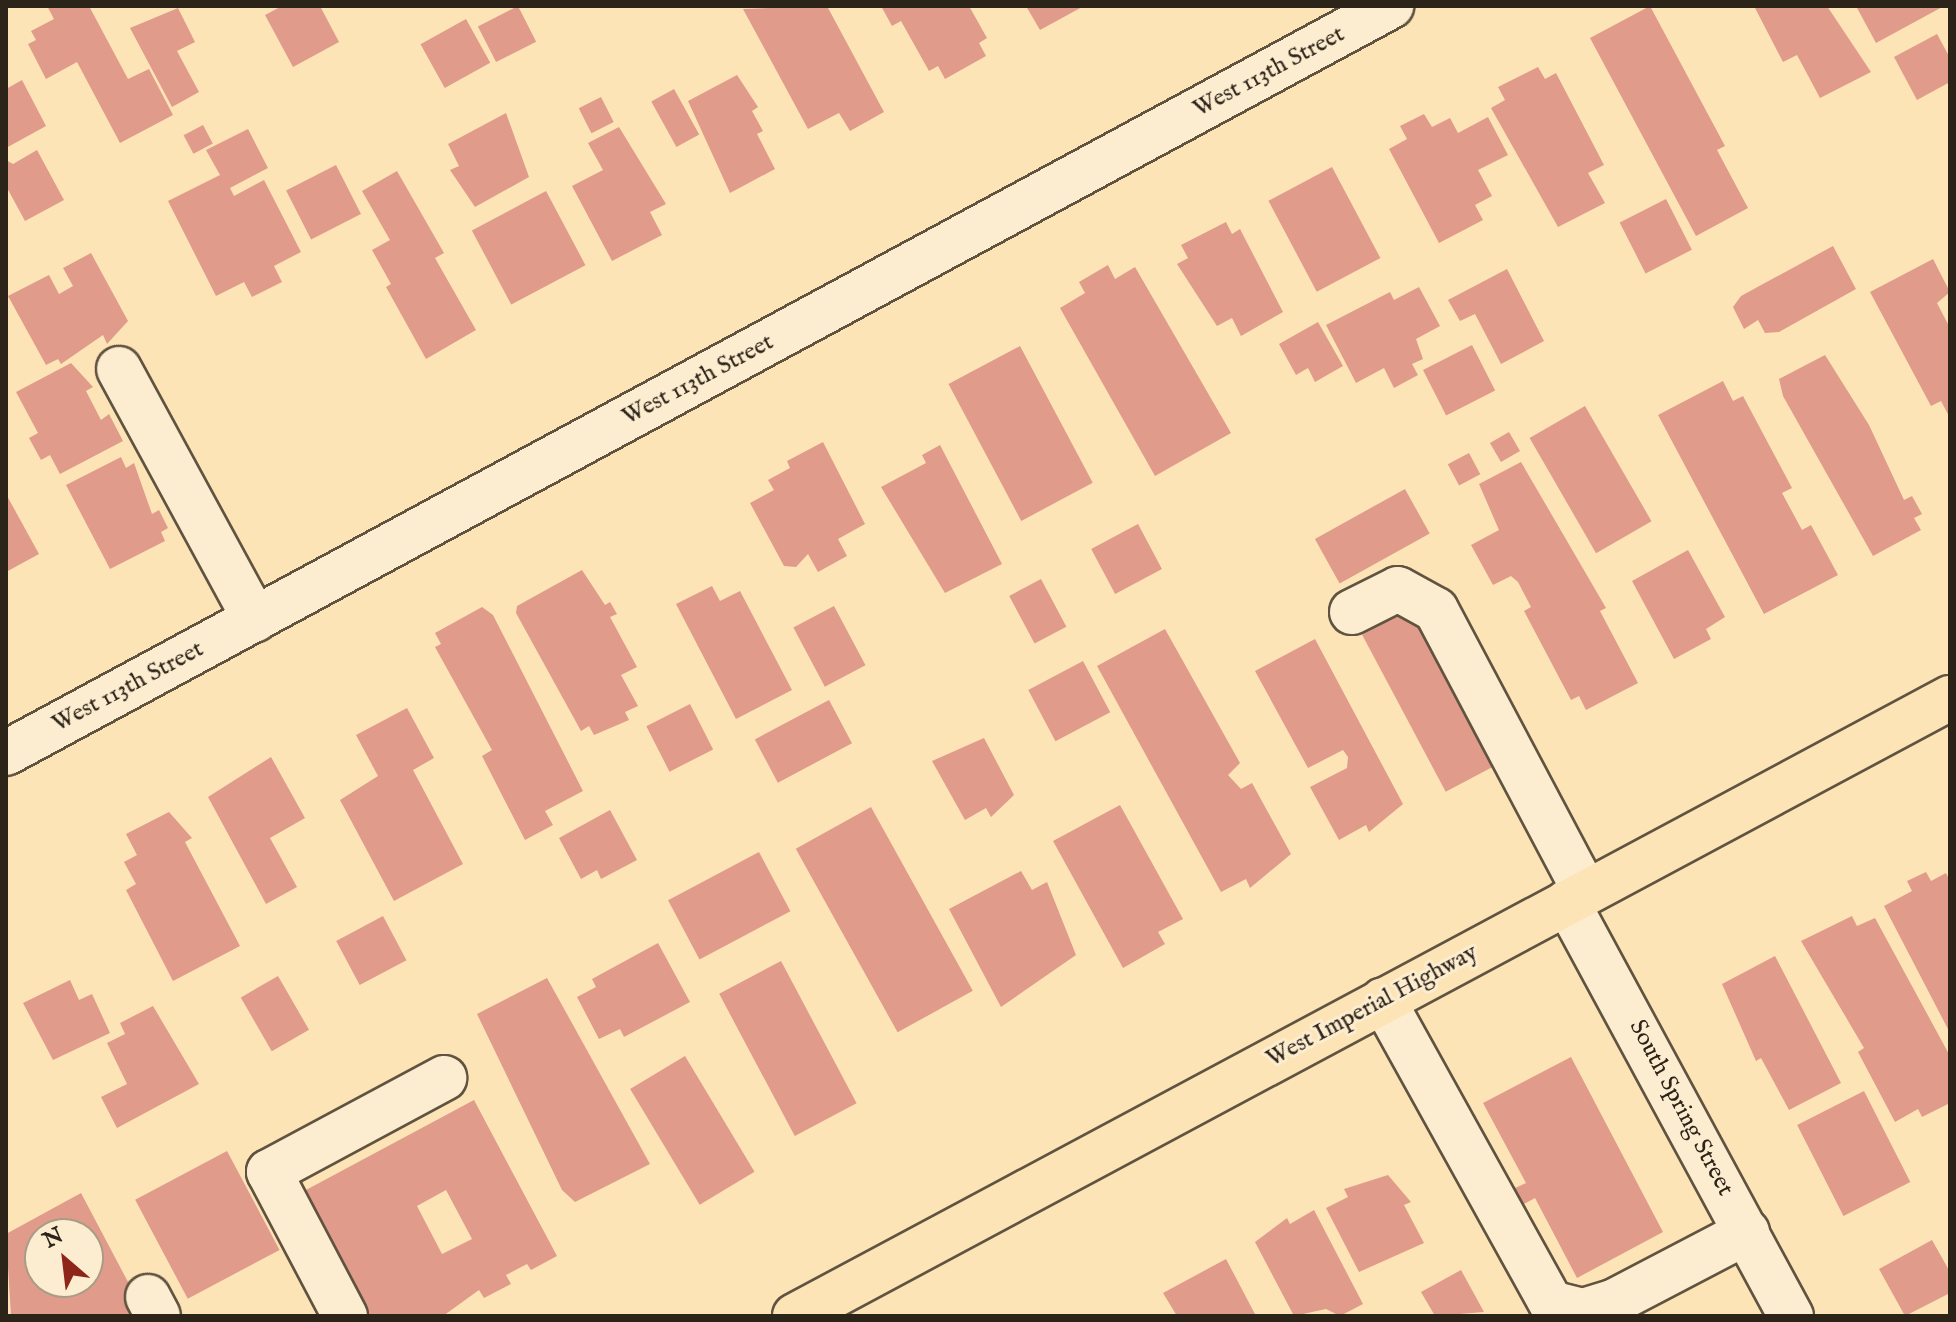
<!DOCTYPE html>
<style>
body{margin:0}
#map{position:relative;width:1956px;height:1322px;overflow:hidden;background:#fce4b7;font-family:"IM FELL English",serif}
div>[style]{position:absolute}
[style*='--x']{left:calc(var(--x)*1px);top:calc(var(--y)*1px);width:calc(var(--w)*1px);rotate:calc(var(--a)*1deg)}
.building>*{inset:0;background:#e09b8a;transform-origin:0 0}
.roads{filter:drop-shadow(2px 0 #605340) drop-shadow(-2px 0 #605340) drop-shadow(0 2px #605340) drop-shadow(0 -2px #605340)}
.minor>*{height:44px;margin:-22px;padding:0 22px;transform-origin:22px;border-radius:22px;background:#fdedd0}
.major>*{height:44px;margin:-22px;padding:0 22px;transform-origin:22px;border-radius:22px;background:#fce4b7}
span{translate:-50% -50%;white-space:nowrap;text-align:center;line-height:1.15;-webkit-text-stroke:6px #fdedd0;paint-order:stroke}
.street-label{font-size:24px;color:#2c2319}
.frame{position:absolute;inset:0;border:8px solid #2c2319;pointer-events:none}
.north{position:absolute;left:24px;top:1218px;width:80px;height:80px;box-sizing:border-box;background:#fdedd0;border:2px solid #a99c87;border-radius:50%;rotate:332deg;font-size:22px;font-weight:700;line-height:32px;text-align:center;color:#2c2319}
.north::after{content:'';display:block;margin:auto;width:28px;height:36px;background:#8f2418;clip-path:polygon(50% 0,100% 100%,50% 72%,0 100%)}
</style>
<div id="map">
<div class="building">
<div style="clip-path:polygon(47px 6px,89px 6px,128px 79px,149px 69px,173px 115px,120px 143px,77px 62px,46px 79px,28px 44px,36px 40px,31px 31px,54px 19px)"></div>
<div style="clip-path:polygon(282px 6px,320px 6px,339px 42px,293px 67px,265px 15px)"></div>
<div style="left:518px;top:6px;width:40px;height:45px;rotate:63deg"></div>
<div style="clip-path:polygon(827px 6px,884px 112px,850px 131px,839px 113px,808px 129px,743px 9px)"></div>
<div style="clip-path:polygon(881px 6px,969px 6px,987px 38px,979px 43px,986px 56px,945px 79px,938px 66px,929px 71px,901px 21px,892px 26px)"></div>
<div style="clip-path:polygon(1026px 6px,1084px 6px,1040px 30px)"></div>
<div style="clip-path:polygon(1650px 6px,1725px 146px,1717px 150px,1748px 208px,1696px 236px,1590px 38px)"></div>
<div style="clip-path:polygon(1754px 6px,1827px 6px,1871px 72px,1820px 98px,1797px 55px,1783px 62px)"></div>
<div style="clip-path:polygon(1856px 6px,1944px 6px,1876px 43px)"></div>
<div style="clip-path:polygon(178px 8px,195px 42px,177px 51px,199px 92px,172px 107px,130px 28px)"></div>
<div style="left:466px;top:19px;width:50px;height:52px;rotate:61deg"></div>
<div style="clip-path:polygon(1937px 34px,1950px 58px,1950px 82px,1917px 100px,1894px 57px)"></div>
<div style="clip-path:polygon(1538px 67px,1545px 79px,1556px 73px,1604px 165px,1588px 173px,1605px 203px,1558px 227px,1491px 108px,1505px 100px,1498px 87px)"></div>
<div style="clip-path:polygon(737px 75px,758px 107px,752px 111px,763px 131px,757px 134px,775px 169px,730px 193px,688px 101px)"></div>
<div style="clip-path:polygon(22px 80px,46px 126px,6px 148px,6px 89px)"></div>
<div style="left:674px;top:89px;width:52px;height:26px;rotate:61deg"></div>
<div style="left:601px;top:97px;width:28px;height:25px;rotate:63deg"></div>
<div style="clip-path:polygon(506px 113px,529px 177px,475px 207px,450px 170px,459px 166px,448px 144px)"></div>
<div style="clip-path:polygon(1424px 114px,1432px 127px,1450px 118px,1458px 133px,1488px 117px,1508px 155px,1478px 170px,1492px 196px,1475px 205px,1483px 220px,1439px 243px,1389px 149px,1407px 139px,1400px 126px)"></div>
<div style="left:203px;top:125px;width:21px;height:22px;rotate:62deg"></div>
<div style="clip-path:polygon(619px 127px,666px 204px,650px 212px,662px 235px,612px 261px,572px 186px,603px 170px,588px 143px)"></div>
<div style="clip-path:polygon(248px 129px,268px 168px,230px 188px,234px 196px,264px 180px,301px 252px,274px 266px,282px 282px,252px 297px,244px 282px,216px 296px,168px 201px,220px 175px,206px 150px)"></div>
<div style="clip-path:polygon(37px 150px,64px 200px,25px 221px,6px 186px,6px 160px,13px 164px)"></div>
<div style="left:336px;top:165px;width:55px;height:56px;rotate:63deg"></div>
<div style="left:1332px;top:167px;width:103px;height:72px;rotate:62deg"></div>
<div style="clip-path:polygon(397px 171px,444px 253px,435px 258px,476px 330px,426px 359px,386px 287px,391px 284px,372px 250px,390px 240px,362px 191px)"></div>
<div style="left:546px;top:191px;width:84px;height:84px;rotate:62deg"></div>
<div style="left:1666px;top:199px;width:57px;height:52px;rotate:63deg"></div>
<div style="clip-path:polygon(1226px 222px,1232px 234px,1240px 229px,1283px 312px,1241px 336px,1232px 318px,1217px 326px,1177px 264px,1188px 258px,1181px 245px)"></div>
<div style="clip-path:polygon(1833px 246px,1856px 289px,1779px 332px,1765px 333px,1758px 320px,1744px 329px,1733px 307px,1741px 296px)"></div>
<div style="clip-path:polygon(91px 253px,128px 321px,107px 344px,103px 335px,61px 364px,58px 359px,46px 365px,8px 296px,49px 275px,59px 294px,73px 286px,63px 268px)"></div>
<div style="clip-path:polygon(1933px 259px,1950px 292px,1937px 303px,1950px 328px,1950px 418px,1941px 401px,1931px 406px,1870px 292px)"></div>
<div style="clip-path:polygon(1108px 265px,1115px 279px,1135px 267px,1231px 433px,1155px 476px,1060px 308px,1085px 293px,1079px 282px)"></div>
<div style="clip-path:polygon(1507px 269px,1544px 341px,1501px 364px,1475px 314px,1460px 321px,1448px 300px)"></div>
<div style="clip-path:polygon(1419px 287px,1440px 326px,1416px 339px,1423px 359px,1412px 364px,1418px 375px,1394px 388px,1384px 368px,1356px 383px,1326px 325px,1390px 292px,1394px 300px)"></div>
<div style="clip-path:polygon(1318px 322px,1343px 366px,1315px 382px,1308px 368px,1296px 375px,1279px 344px)"></div>
<div style="left:1472px;top:345px;width:51px;height:55px;rotate:63deg"></div>
<div style="left:1020px;top:346px;width:155px;height:81px;rotate:62deg"></div>
<div style="clip-path:polygon(1825px 355px,1869px 425px,1904px 500px,1912px 496px,1922px 514px,1914px 518px,1921px 530px,1873px 556px,1783px 396px,1779px 379px)"></div>
<div style="clip-path:polygon(71px 363px,93px 387px,86px 391px,101px 420px,109px 414px,123px 441px,60px 474px,50px 455px,41px 460px,29px 438px,38px 433px,16px 392px)"></div>
<div style="clip-path:polygon(1723px 381px,1733px 401px,1743px 396px,1792px 488px,1782px 493px,1802px 530px,1811px 525px,1838px 575px,1764px 614px,1658px 415px)"></div>
<div style="left:1585px;top:406px;width:133px;height:64px;rotate:60deg"></div>
<div style="left:1509px;top:432px;width:22px;height:22px;rotate:60deg"></div>
<div style="clip-path:polygon(823px 442px,865px 524px,838px 539px,847px 556px,818px 572px,808px 554px,796px 567px,784px 566px,750px 503px,774px 490px,768px 480px,790px 468px,787px 461px)"></div>
<div style="clip-path:polygon(940px 445px,1002px 564px,945px 593px,881px 487px,926px 463px,922px 455px)"></div>
<div style="left:1469px;top:453px;width:24px;height:24px;rotate:62deg"></div>
<div style="clip-path:polygon(121px 457px,126px 468px,134px 463px,152px 514px,159px 510px,168px 528px,161px 532px,165px 541px,110px 569px,66px 485px)"></div>
<div style="clip-path:polygon(1521px 462px,1606px 608px,1600px 611px,1638px 683px,1586px 710px,1579px 696px,1571px 700px,1524px 611px,1531px 607px,1518px 582px,1511px 576px,1493px 585px,1471px 545px,1499px 530px,1479px 484px)"></div>
<div style="left:1405px;top:489px;width:51px;height:103px;rotate:61deg"></div>
<div style="clip-path:polygon(6px 494px,39px 554px,6px 572px)"></div>
<div style="left:1138px;top:524px;width:51px;height:53px;rotate:62deg"></div>
<div style="clip-path:polygon(1688px 550px,1725px 617px,1706px 629px,1711px 639px,1674px 659px,1632px 581px)"></div>
<div style="clip-path:polygon(582px 570px,605px 605px,610px 602px,617px 614px,610px 617px,637px 667px,621px 675px,638px 706px,625px 712px,629px 720px,594px 735px,589px 726px,581px 731px,516px 613px,517px 606px)"></div>
<div style="left:1041px;top:579px;width:54px;height:36px;rotate:62deg"></div>
<div style="clip-path:polygon(712px 586px,720px 601px,740px 591px,792px 690px,736px 719px,676px 604px)"></div>
<div style="left:834px;top:606px;width:67px;height:46px;rotate:62deg"></div>
<div style="left:1416px;top:606px;width:178px;height:61px;rotate:62deg"></div>
<div style="clip-path:polygon(482px 607px,493px 615px,583px 791px,545px 811px,553px 825px,525px 840px,482px 756px,492px 750px,435px 647px,441px 644px,435px 633px)"></div>
<div style="clip-path:polygon(1165px 629px,1240px 763px,1228px 775px,1241px 789px,1252px 783px,1291px 854px,1250px 888px,1246px 879px,1221px 892px,1097px 666px)"></div>
<div style="clip-path:polygon(1315px 639px,1403px 804px,1369px 832px,1366px 825px,1339px 840px,1310px 787px,1347px 768px,1348px 757px,1343px 750px,1308px 768px,1255px 671px)"></div>
<div style="left:1083px;top:661px;width:58px;height:62px;rotate:62deg"></div>
<div style="left:829px;top:700px;width:49px;height:84px;rotate:62deg"></div>
<div style="left:690px;top:704px;width:51px;height:49px;rotate:63deg"></div>
<div style="clip-path:polygon(407px 708px,434px 758px,413px 770px,463px 864px,394px 901px,340px 800px,378px 776px,356px 735px)"></div>
<div style="clip-path:polygon(984px 738px,1014px 795px,991px 817px,986px 808px,965px 820px,932px 761px)"></div>
<div style="clip-path:polygon(271px 757px,305px 818px,270px 838px,297px 887px,266px 904px,208px 797px)"></div>
<div style="clip-path:polygon(1120px 805px,1183px 919px,1158px 932px,1165px 944px,1123px 968px,1053px 841px)"></div>
<div style="left:871px;top:807px;width:210px;height:86px;rotate:61deg"></div>
<div style="clip-path:polygon(610px 810px,637px 860px,601px 879px,597px 870px,581px 879px,559px 838px)"></div>
<div style="clip-path:polygon(169px 812px,192px 838px,185px 842px,240px 946px,173px 981px,126px 890px,136px 884px,124px 862px,137px 855px,126px 834px)"></div>
<div style="left:759px;top:852px;width:67px;height:103px;rotate:62deg"></div>
<div style="clip-path:polygon(1021px 871px,1032px 890px,1047px 882px,1076px 955px,1001px 1007px,949px 909px)"></div>
<div style="clip-path:polygon(1926px 872px,1931px 881px,1946px 873px,1950px 881px,1950px 1033px,1884px 906px,1912px 891px,1907px 881px)"></div>
<div style="left:383px;top:916px;width:50px;height:53px;rotate:62deg"></div>
<div style="clip-path:polygon(1852px 916px,1857px 926px,1875px 918px,1950px 1056px,1950px 1103px,1922px 1117px,1918px 1109px,1895px 1122px,1858px 1052px,1864px 1048px,1801px 941px)"></div>
<div style="clip-path:polygon(658px 943px,690px 1002px,624px 1037px,620px 1029px,599px 1039px,577px 997px,596px 987px,592px 979px)"></div>
<div style="clip-path:polygon(1775px 956px,1841px 1083px,1789px 1110px,1761px 1058px,1756px 1061px,1722px 984px)"></div>
<div style="left:781px;top:961px;width:161px;height:70px;rotate:62deg"></div>
<div style="left:278px;top:976px;width:62px;height:43px;rotate:60deg"></div>
<div style="clip-path:polygon(547px 978px,650px 1164px,575px 1202px,562px 1190px,477px 1014px)"></div>
<div style="clip-path:polygon(70px 980px,79px 1000px,92px 994px,110px 1033px,53px 1060px,23px 1003px)"></div>
<div style="clip-path:polygon(153px 1006px,199px 1084px,117px 1128px,101px 1097px,127px 1084px,107px 1043px,125px 1034px,120px 1023px)"></div>
<div style="left:685px;top:1056px;width:135px;height:64px;rotate:59deg"></div>
<div style="clip-path:polygon(1571px 1057px,1663px 1232px,1577px 1278px,1535px 1198px,1522px 1205px,1513px 1189px,1526px 1183px,1483px 1103px)"></div>
<div style="left:1864px;top:1091px;width:102px;height:75px;rotate:63deg"></div>
<div style="clip-path:polygon(evenodd,474px 1100px,557px 1256px,531px 1270px,527px 1264px,506px 1275px,511px 1284px,484px 1298px,479px 1290px,443px 1316px,356px 1316px,322px 1242px,331px 1238px,306px 1190px,474px 1100px,446px 1190px,472px 1239px,442px 1254px,417px 1206px,446px 1190px)"></div>
<div style="left:227px;top:1151px;width:112px;height:104px;rotate:62deg"></div>
<div style="clip-path:polygon(1388px 1175px,1411px 1202px,1404px 1205px,1424px 1243px,1359px 1272px,1326px 1208px,1348px 1197px,1344px 1189px)"></div>
<div style="clip-path:polygon(evenodd,81px 1193px,146px 1316px,11px 1316px,6px 1234px,81px 1193px,40px 1234px,88px 1234px,88px 1282px,40px 1282px,40px 1234px)"></div>
<div style="clip-path:polygon(1314px 1210px,1363px 1304px,1340px 1316px,1326px 1309px,1294px 1316px,1255px 1242px,1287px 1218px,1290px 1224px)"></div>
<div style="clip-path:polygon(1932px 1240px,1950px 1272px,1950px 1293px,1905px 1316px,1879px 1269px)"></div>
<div style="clip-path:polygon(1226px 1259px,1256px 1316px,1177px 1316px,1163px 1293px)"></div>
<div style="clip-path:polygon(1461px 1270px,1484px 1312px,1435px 1316px,1421px 1292px)"></div>
</div>
<div class="roads">
<div class="minor">
<div style="--x:119;--y:369;--w:285;--a:61.5"></div>
<div style="--x:1352;--y:612;--w:51;--a:-26.6"></div>
<div style="--x:1398;--y:589;--w:43;--a:28.9"></div>
<div style="--x:1436;--y:610;--w:319;--a:62.1"></div>
<div style="--x:6;--y:753;--w:1574;--a:-28.34"></div>
<div style="--x:1567;--y:902;--w:471;--a:61.6"></div>
<div style="--x:1383;--y:1000;--w:346;--a:61"></div>
<div style="--x:1551;--y:1303;--w:33;--a:14"></div>
<div style="--x:1583;--y:1311;--w:34;--a:-17"></div>
<div style="--x:1615;--y:1301;--w:149;--a:-27.6"></div>
<div style="--x:148;--y:1297;--w:21;--a:62"></div>
<div style="--x:345;--y:1316;--w:163;--a:-117.8"></div>
<div style="--x:269;--y:1172;--w:199;--a:-28.2"></div>
</div>
<div class="major">
<div style="--x:795;--y:1316;--w:1310;--a:-28.15"></div>
</div>
</div>
<div class="street-label">
<span style="left:1269px;top:72px;rotate:-28deg">West 113th Street</span>
<span style="left:698px;top:380px;rotate:-28deg">West 113th Street</span>
<span style="left:128px;top:687px;rotate:-28deg">West 113th Street</span>
<span style="left:1372px;top:1006px;rotate:-28deg">West Imperial Highway</span>
<span style="left:1681px;top:1108px;rotate:62deg">South Spring Street</span>
</div>
<div class="frame"></div>
<div class="north">N</div>
</div>
